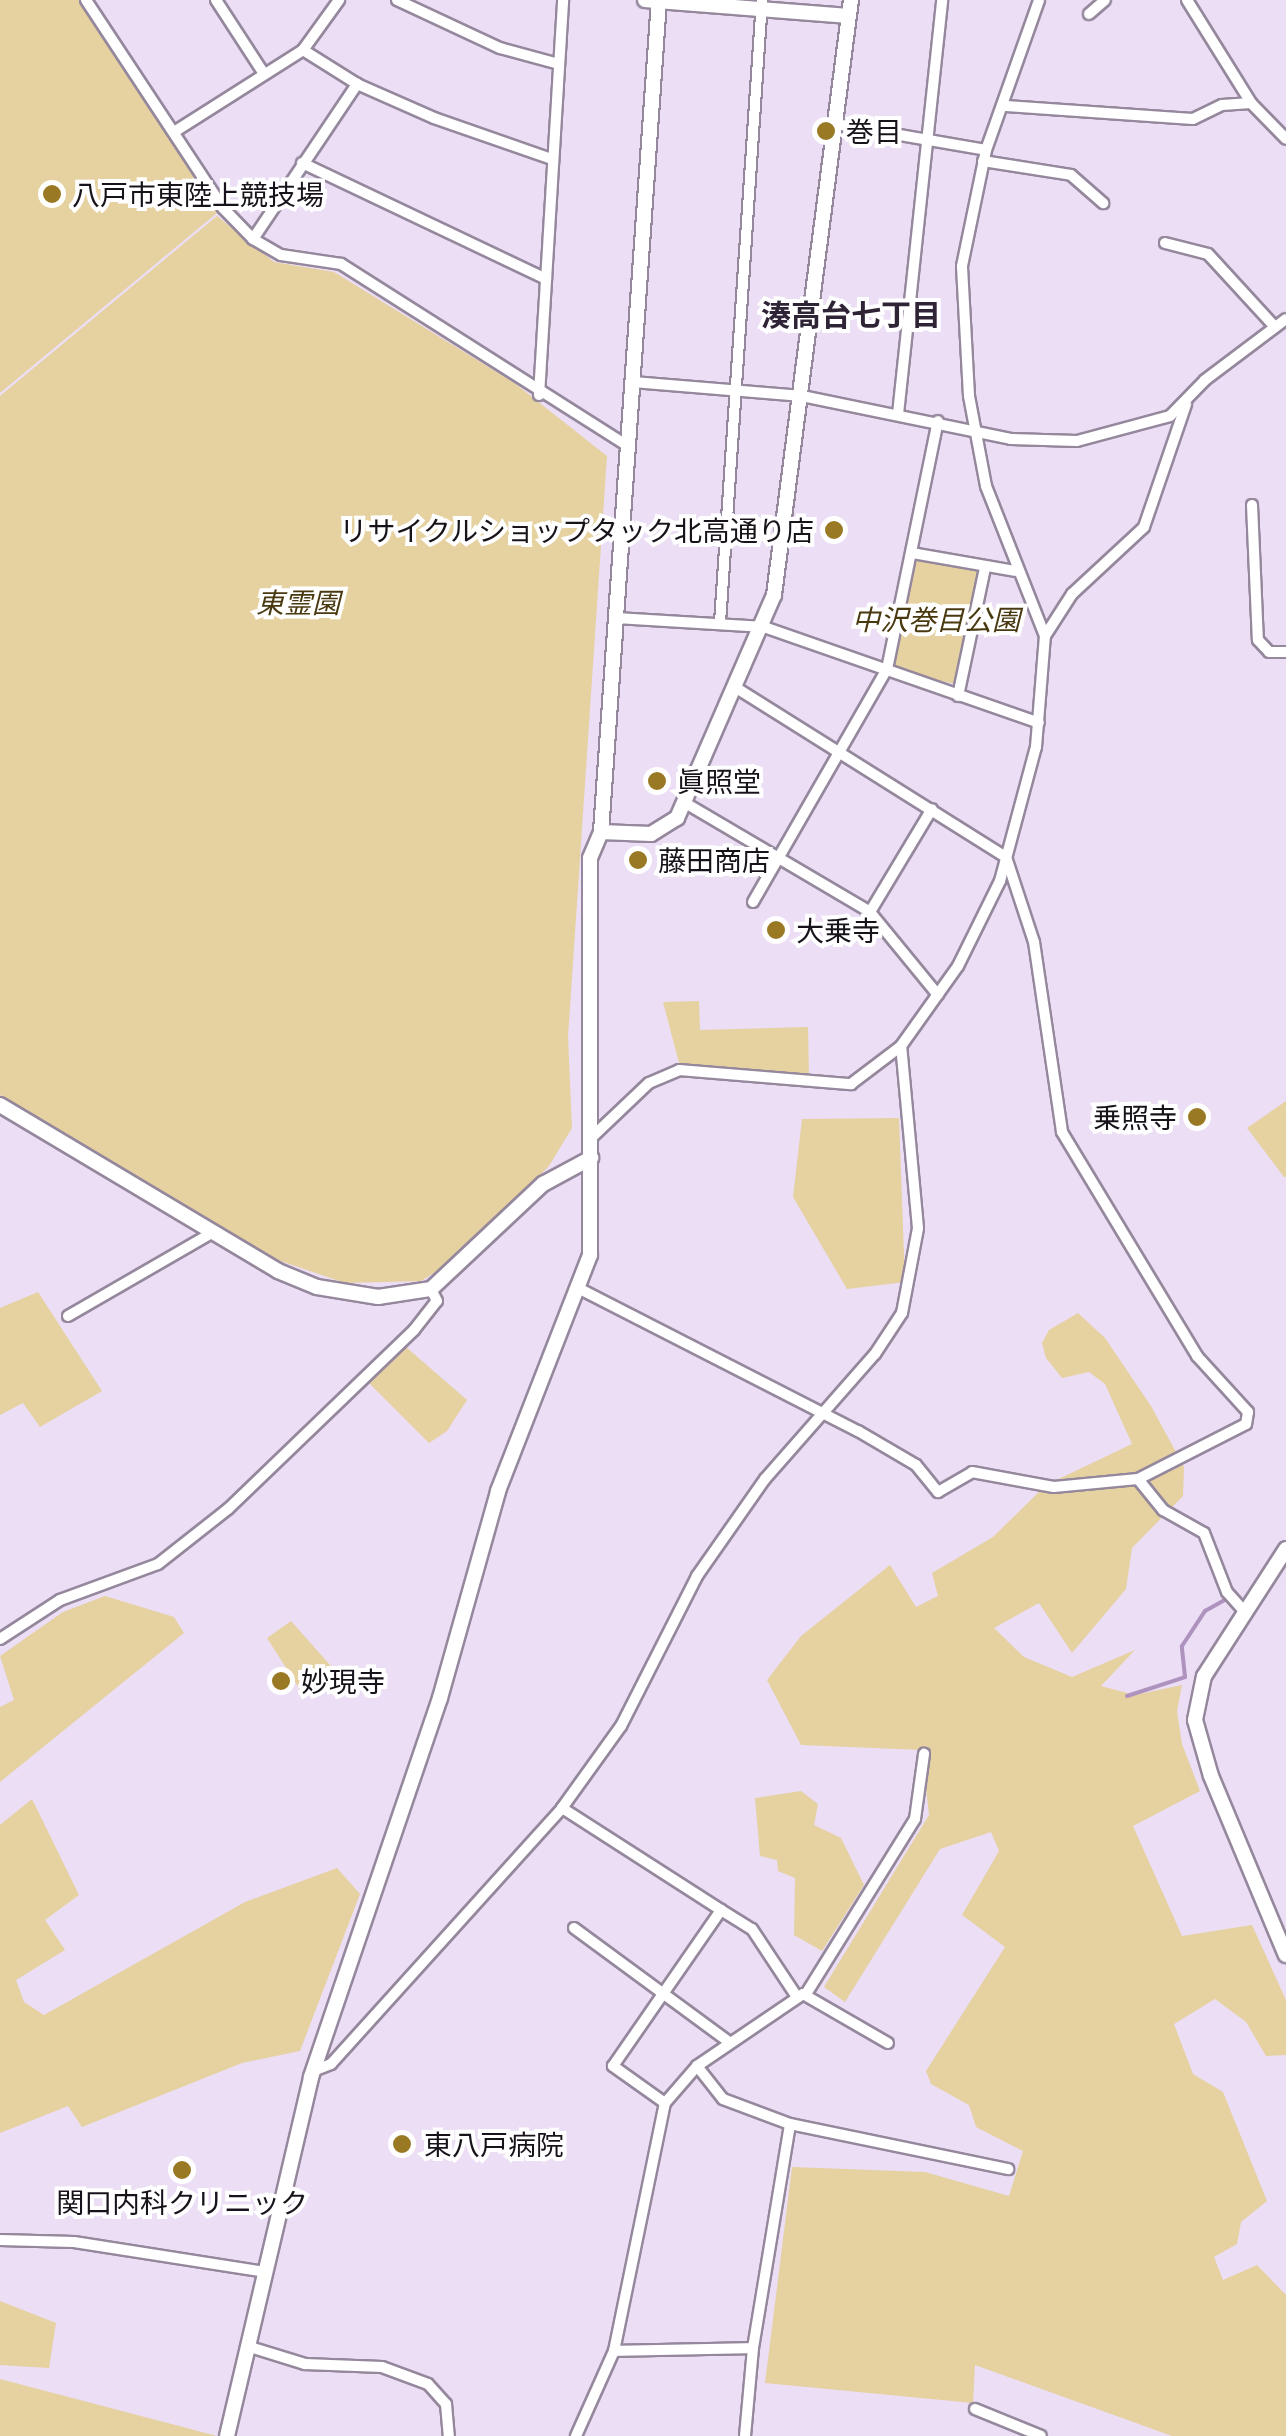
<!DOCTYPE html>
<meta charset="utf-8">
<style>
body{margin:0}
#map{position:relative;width:1286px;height:2436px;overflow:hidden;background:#ebdef5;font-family:"Noto Serif","Noto Sans JP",serif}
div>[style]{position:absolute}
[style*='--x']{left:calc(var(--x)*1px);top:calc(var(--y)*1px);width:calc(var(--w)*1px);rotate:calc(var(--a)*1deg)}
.green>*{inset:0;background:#e6d1a0;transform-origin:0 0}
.stream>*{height:4px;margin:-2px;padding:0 2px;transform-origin:2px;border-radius:2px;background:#ae93bf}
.roads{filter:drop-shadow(2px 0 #95889d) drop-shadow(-2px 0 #95889d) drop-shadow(0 2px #95889d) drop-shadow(0 -2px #95889d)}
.street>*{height:10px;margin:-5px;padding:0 5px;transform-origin:5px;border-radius:5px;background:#fff}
.secondary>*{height:14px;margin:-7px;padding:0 7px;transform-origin:7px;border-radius:7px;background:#fff}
.dots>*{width:28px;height:28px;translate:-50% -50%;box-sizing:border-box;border:5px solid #fff;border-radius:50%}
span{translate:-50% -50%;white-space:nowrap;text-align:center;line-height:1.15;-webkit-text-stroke:8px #fff;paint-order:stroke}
.poi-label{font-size:28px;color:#18131b}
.left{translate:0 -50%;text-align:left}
.right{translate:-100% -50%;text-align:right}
.park-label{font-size:28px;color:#493911;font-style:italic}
.neighbourhood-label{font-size:30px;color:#2f2436;font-weight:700}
</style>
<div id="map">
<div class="green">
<div style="clip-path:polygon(0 0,86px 0,223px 208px,0 393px)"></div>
<div style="clip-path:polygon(217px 216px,274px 262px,334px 272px,513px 382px,607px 456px,568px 1037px,572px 1128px,549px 1166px,458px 1258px,421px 1281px,345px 1283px,260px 1254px,0 1095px,0 396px)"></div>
<div style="left:912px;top:553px;width:75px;height:119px;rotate:12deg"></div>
<div style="clip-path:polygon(699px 1001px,700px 1030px,808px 1027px,809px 1078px,679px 1063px,663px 1002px)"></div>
<div style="clip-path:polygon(1286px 1101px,1286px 1177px,1284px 1177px,1247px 1128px)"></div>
<div style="clip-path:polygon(899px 1118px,905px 1282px,847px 1289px,793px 1197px,802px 1119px)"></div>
<div style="clip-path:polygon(38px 1292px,102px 1391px,40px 1427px,23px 1403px,0 1415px,0 1308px)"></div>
<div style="clip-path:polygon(1078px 1313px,1105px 1338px,1151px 1406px,1184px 1467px,1183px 1496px,1132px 1548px,1126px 1589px,1072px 1653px,1039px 1603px,994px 1628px,1024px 1657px,1072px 1677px,1135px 1650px,1101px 1686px,1135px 1695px,1182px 1685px,1177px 1711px,1182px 1744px,1200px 1791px,1133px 1826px,1182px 1936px,1252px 1925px,1286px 2000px,1286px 2055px,1266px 2056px,1246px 2022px,1215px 1999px,1174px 2024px,1193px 2074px,1223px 2092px,1267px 2201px,1241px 2222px,1237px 2244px,1214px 2257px,1223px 2280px,1257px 2265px,1286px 2295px,1286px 2436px,1172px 2436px,975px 2365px,973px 2403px,765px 2383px,792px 2167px,925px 2172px,1009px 2196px,1023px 2151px,976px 2127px,969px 2105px,931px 2084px,926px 2071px,1005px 1947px,962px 1915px,999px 1851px,991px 1832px,940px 1849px,845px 2002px,824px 1987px,929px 1815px,922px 1750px,801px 1745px,767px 1680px,801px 1636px,890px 1565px,916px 1607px,938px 1596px,932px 1573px,993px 1537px,1046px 1485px,1132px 1444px,1105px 1384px,1089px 1372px,1062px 1378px,1046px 1358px,1042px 1343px,1049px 1330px)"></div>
<div style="clip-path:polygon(406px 1347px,467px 1400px,447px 1431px,429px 1443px,369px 1383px)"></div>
<div style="clip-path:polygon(105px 1596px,174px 1617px,184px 1633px,0 1782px,0 1707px,14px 1700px,0 1656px,63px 1612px)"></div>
<div style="clip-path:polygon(291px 1621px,338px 1674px,304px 1696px,267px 1638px)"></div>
<div style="clip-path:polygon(801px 1791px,818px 1804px,814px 1825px,841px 1838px,864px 1885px,822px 1951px,794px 1935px,795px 1878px,778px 1871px,777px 1860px,760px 1856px,755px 1798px)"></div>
<div style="clip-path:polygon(32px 1799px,79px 1895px,45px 1920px,65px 1950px,16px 1980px,24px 2002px,44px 2015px,245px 1902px,337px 1868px,360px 1894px,300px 2051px,242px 2063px,82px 2127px,68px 2106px,0 2133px,0 1825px)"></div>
<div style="clip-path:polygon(0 2301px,56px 2323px,49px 2368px,0 2365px)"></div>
<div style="clip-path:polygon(0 2379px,217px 2436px,0 2436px)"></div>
</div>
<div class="stream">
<div style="--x:1127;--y:1696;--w:61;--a:-18.1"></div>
<div style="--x:1185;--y:1677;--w:31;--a:-96"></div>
<div style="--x:1182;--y:1646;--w:42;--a:-56.7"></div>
<div style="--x:1205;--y:1611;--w:23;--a:-29"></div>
</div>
<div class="roads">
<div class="street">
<div style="--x:86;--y:0;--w:249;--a:56.6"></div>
<div style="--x:223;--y:208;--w:43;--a:45.9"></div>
<div style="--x:253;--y:239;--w:32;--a:30"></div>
<div style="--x:281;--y:255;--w:61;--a:8.5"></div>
<div style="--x:341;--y:264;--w:341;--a:32.4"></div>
<div style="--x:216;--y:0;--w:88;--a:57"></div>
<div style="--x:397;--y:0;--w:114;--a:25"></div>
<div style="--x:500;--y:48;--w:61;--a:15.2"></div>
<div style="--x:1187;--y:0;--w:121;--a:58.1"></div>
<div style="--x:1251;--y:103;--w:50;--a:45.8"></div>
<div style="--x:1089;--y:14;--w:21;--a:-41"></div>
<div style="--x:303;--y:50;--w:64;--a:32.2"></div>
<div style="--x:357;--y:84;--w:84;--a:23.8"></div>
<div style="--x:434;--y:118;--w:125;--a:19.2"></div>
<div style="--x:1006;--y:106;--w:187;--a:4"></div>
<div style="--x:1193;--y:119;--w:32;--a:-26"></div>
<div style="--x:1222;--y:105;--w:29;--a:-4"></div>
<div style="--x:836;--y:124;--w:152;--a:9.8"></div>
<div style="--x:174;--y:132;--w:153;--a:-32.4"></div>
<div style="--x:303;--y:50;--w:62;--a:-54.2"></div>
<div style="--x:983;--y:161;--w:89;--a:9"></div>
<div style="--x:1071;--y:175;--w:43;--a:41.2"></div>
<div style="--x:302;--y:163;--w:270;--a:25.4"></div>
<div style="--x:253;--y:239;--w:187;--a:-56.1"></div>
<div style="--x:1165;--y:243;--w:44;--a:14.3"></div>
<div style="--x:1208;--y:254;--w:99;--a:47.5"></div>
<div style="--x:633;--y:382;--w:170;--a:4.7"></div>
<div style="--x:802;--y:396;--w:213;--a:11.6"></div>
<div style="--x:1011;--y:439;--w:66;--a:1.7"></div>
<div style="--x:1077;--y:441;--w:96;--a:-15"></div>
<div style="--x:1170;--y:416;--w:50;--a:-45.8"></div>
<div style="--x:1205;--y:380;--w:101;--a:-37"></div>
<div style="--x:539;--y:395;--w:396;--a:-86.5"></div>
<div style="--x:898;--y:414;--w:416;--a:-83.9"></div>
<div style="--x:1252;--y:505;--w:135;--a:87.5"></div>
<div style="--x:1258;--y:640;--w:16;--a:47"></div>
<div style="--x:1269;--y:652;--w:17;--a:0"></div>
<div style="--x:912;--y:553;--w:105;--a:9.9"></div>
<div style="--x:617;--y:618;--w:147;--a:3.5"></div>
<div style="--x:764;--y:627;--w:291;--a:19.2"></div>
<div style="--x:720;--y:623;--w:624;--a:-86.14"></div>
<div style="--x:1045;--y:636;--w:50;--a:-57.3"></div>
<div style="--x:1072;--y:594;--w:98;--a:-42.9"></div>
<div style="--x:1144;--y:527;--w:130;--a:-71.1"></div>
<div style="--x:738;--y:689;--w:316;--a:32.1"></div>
<div style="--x:1006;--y:857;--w:89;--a:71.8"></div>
<div style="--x:1034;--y:942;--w:192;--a:81.6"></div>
<div style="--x:1062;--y:1132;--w:262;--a:58.9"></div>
<div style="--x:1197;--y:1356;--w:76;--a:47.7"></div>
<div style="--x:1248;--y:1412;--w:12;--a:99"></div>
<div style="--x:1246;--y:1424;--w:121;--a:153"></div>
<div style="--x:1138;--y:1479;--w:40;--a:51"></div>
<div style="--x:1163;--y:1510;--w:47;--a:29.3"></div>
<div style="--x:1204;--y:1533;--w:63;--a:68.7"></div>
<div style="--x:1227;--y:1592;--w:24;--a:48"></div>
<div style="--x:958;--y:696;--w:131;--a:-78.1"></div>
<div style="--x:687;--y:804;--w:212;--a:30.5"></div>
<div style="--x:870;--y:912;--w:107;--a:50.7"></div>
<div style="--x:753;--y:902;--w:269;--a:-60.1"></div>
<div style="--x:887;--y:669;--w:253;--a:-78.4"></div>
<div style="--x:870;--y:912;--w:120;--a:-59"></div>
<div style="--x:590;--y:1139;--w:81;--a:-43.5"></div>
<div style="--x:649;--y:1083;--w:33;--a:-23"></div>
<div style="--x:679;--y:1070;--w:173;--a:4.7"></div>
<div style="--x:851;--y:1084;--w:63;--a:-37.2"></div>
<div style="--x:901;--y:1046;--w:98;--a:-54.5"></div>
<div style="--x:958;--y:966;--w:95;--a:-63.7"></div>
<div style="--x:1000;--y:881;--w:139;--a:-75"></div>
<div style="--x:1036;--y:747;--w:111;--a:-85.4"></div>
<div style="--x:1045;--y:636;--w:161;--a:-111.5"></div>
<div style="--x:986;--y:486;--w:92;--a:-100.7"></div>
<div style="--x:969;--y:396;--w:130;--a:-93.1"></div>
<div style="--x:962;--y:266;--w:118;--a:-78.3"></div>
<div style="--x:986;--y:150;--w:159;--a:-70.5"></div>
<div style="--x:580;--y:1289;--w:312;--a:27.1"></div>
<div style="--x:858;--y:1431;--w:67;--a:30.4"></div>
<div style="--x:916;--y:1465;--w:35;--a:51"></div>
<div style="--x:938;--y:1492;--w:39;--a:-30"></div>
<div style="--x:972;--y:1472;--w:83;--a:10.4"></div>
<div style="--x:1054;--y:1487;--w:84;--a:-5.4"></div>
<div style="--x:68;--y:1316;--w:164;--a:-30"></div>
<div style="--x:0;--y:1639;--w:72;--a:-33"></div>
<div style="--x:60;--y:1600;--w:104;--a:-20.2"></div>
<div style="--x:158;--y:1564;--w:89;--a:-38.2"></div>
<div style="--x:228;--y:1509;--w:258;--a:-43.9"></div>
<div style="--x:414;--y:1330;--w:37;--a:-52"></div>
<div style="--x:437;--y:1301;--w:13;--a:-117"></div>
<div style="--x:721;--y:1910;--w:36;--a:32"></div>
<div style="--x:752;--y:1929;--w:82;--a:56.5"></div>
<div style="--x:574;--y:1928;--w:192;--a:36.3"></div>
<div style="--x:806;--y:1994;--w:206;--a:-58.1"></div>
<div style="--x:915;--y:1819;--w:66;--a:-82.1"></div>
<div style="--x:697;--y:2066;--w:128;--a:-34.2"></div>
<div style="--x:803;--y:1994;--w:98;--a:30"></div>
<div style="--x:313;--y:2071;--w:19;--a:-21"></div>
<div style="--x:331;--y:2064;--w:345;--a:-47.9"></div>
<div style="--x:665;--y:2103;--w:64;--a:-144.6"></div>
<div style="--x:613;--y:2066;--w:190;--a:-55.3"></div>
<div style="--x:721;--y:1910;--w:189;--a:-147.3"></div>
<div style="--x:562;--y:1808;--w:101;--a:-54.3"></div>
<div style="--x:621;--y:1726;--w:168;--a:-63.1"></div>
<div style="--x:697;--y:1576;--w:118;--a:-55"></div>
<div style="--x:765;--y:1479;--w:167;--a:-48.7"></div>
<div style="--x:875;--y:1354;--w:49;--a:-56.6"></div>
<div style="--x:902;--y:1313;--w:86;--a:-79.3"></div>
<div style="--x:918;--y:1228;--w:183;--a:-95.3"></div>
<div style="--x:0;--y:2240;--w:74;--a:1.5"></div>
<div style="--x:74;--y:2242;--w:193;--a:8.9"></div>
<div style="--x:250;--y:2347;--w:58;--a:17.2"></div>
<div style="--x:305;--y:2364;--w:77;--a:2.2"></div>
<div style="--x:382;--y:2367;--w:49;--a:20.3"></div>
<div style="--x:428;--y:2384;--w:27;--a:48"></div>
<div style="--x:446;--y:2404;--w:32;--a:85"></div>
<div style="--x:614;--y:2351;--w:139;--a:-1.2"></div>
<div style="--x:975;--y:2409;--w:71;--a:22.2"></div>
<div style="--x:576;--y:2436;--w:93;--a:-65.9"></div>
<div style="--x:614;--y:2351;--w:253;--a:-78.4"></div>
<div style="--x:665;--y:2103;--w:49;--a:-49.1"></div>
<div style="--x:697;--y:2066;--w:42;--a:51.8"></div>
<div style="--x:723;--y:2099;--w:72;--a:20.5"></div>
<div style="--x:790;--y:2124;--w:223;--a:11.7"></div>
<div style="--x:745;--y:2436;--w:88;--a:-84.8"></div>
<div style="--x:753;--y:2348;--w:227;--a:-80.6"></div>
</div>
<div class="secondary">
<div style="--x:645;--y:0;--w:204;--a:4.5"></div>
<div style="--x:601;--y:832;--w:50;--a:2.3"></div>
<div style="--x:651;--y:834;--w:31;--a:-32"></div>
<div style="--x:677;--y:818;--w:243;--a:-66.5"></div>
<div style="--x:774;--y:595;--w:600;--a:-82.63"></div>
<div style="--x:0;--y:1105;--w:324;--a:30.8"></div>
<div style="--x:278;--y:1271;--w:42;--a:22.3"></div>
<div style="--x:317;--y:1287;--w:62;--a:9.3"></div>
<div style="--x:378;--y:1297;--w:54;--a:-8.6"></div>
<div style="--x:431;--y:1289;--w:154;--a:-43.2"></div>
<div style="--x:543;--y:1184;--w:55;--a:-28.4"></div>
<div style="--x:1286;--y:1549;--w:151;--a:122.8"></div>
<div style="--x:1204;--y:1676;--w:45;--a:101.6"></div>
<div style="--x:1195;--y:1720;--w:58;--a:74.1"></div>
<div style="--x:1211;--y:1776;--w:194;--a:67.3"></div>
<div style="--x:227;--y:2436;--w:369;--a:-76.8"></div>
<div style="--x:311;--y:2077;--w:400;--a:-71.2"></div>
<div style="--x:440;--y:1698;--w:215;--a:-74.3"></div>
<div style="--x:498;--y:1491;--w:253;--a:-68.7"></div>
<div style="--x:590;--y:1255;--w:397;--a:-90"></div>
<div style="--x:590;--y:858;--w:28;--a:-67"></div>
<div style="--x:601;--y:832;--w:834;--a:-86.01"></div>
</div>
</div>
<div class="dots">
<div style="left:826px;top:131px;background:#997923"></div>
<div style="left:52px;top:194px;background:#997923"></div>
<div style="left:834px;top:530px;background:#997923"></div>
<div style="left:657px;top:781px;background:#997923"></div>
<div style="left:638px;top:860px;background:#997923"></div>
<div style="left:776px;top:930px;background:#997923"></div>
<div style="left:1197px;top:1117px;background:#997923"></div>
<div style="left:281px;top:1681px;background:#997923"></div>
<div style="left:402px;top:2144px;background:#997923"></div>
<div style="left:182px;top:2170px;background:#997923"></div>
</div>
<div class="poi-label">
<span class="left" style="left:846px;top:131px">巻目</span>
<span class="left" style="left:72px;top:194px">八戸市東陸上競技場</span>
<span class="right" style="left:814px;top:530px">リサイクルショップタック北高通り店</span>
<span class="left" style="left:677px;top:781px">眞照堂</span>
<span class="left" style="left:658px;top:860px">藤田商店</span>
<span class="left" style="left:796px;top:930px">大乗寺</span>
<span class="right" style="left:1177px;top:1117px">乗照寺</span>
<span class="left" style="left:301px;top:1681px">妙現寺</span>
<span class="left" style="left:424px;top:2144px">東八戸病院</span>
<span style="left:182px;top:2202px">関口内科クリニック</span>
</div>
<div class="park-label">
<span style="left:298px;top:602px">東霊園</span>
<span style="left:936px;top:619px">中沢巻目公園</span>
</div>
<div class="neighbourhood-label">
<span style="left:851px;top:315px">湊高台七丁目</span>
</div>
</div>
